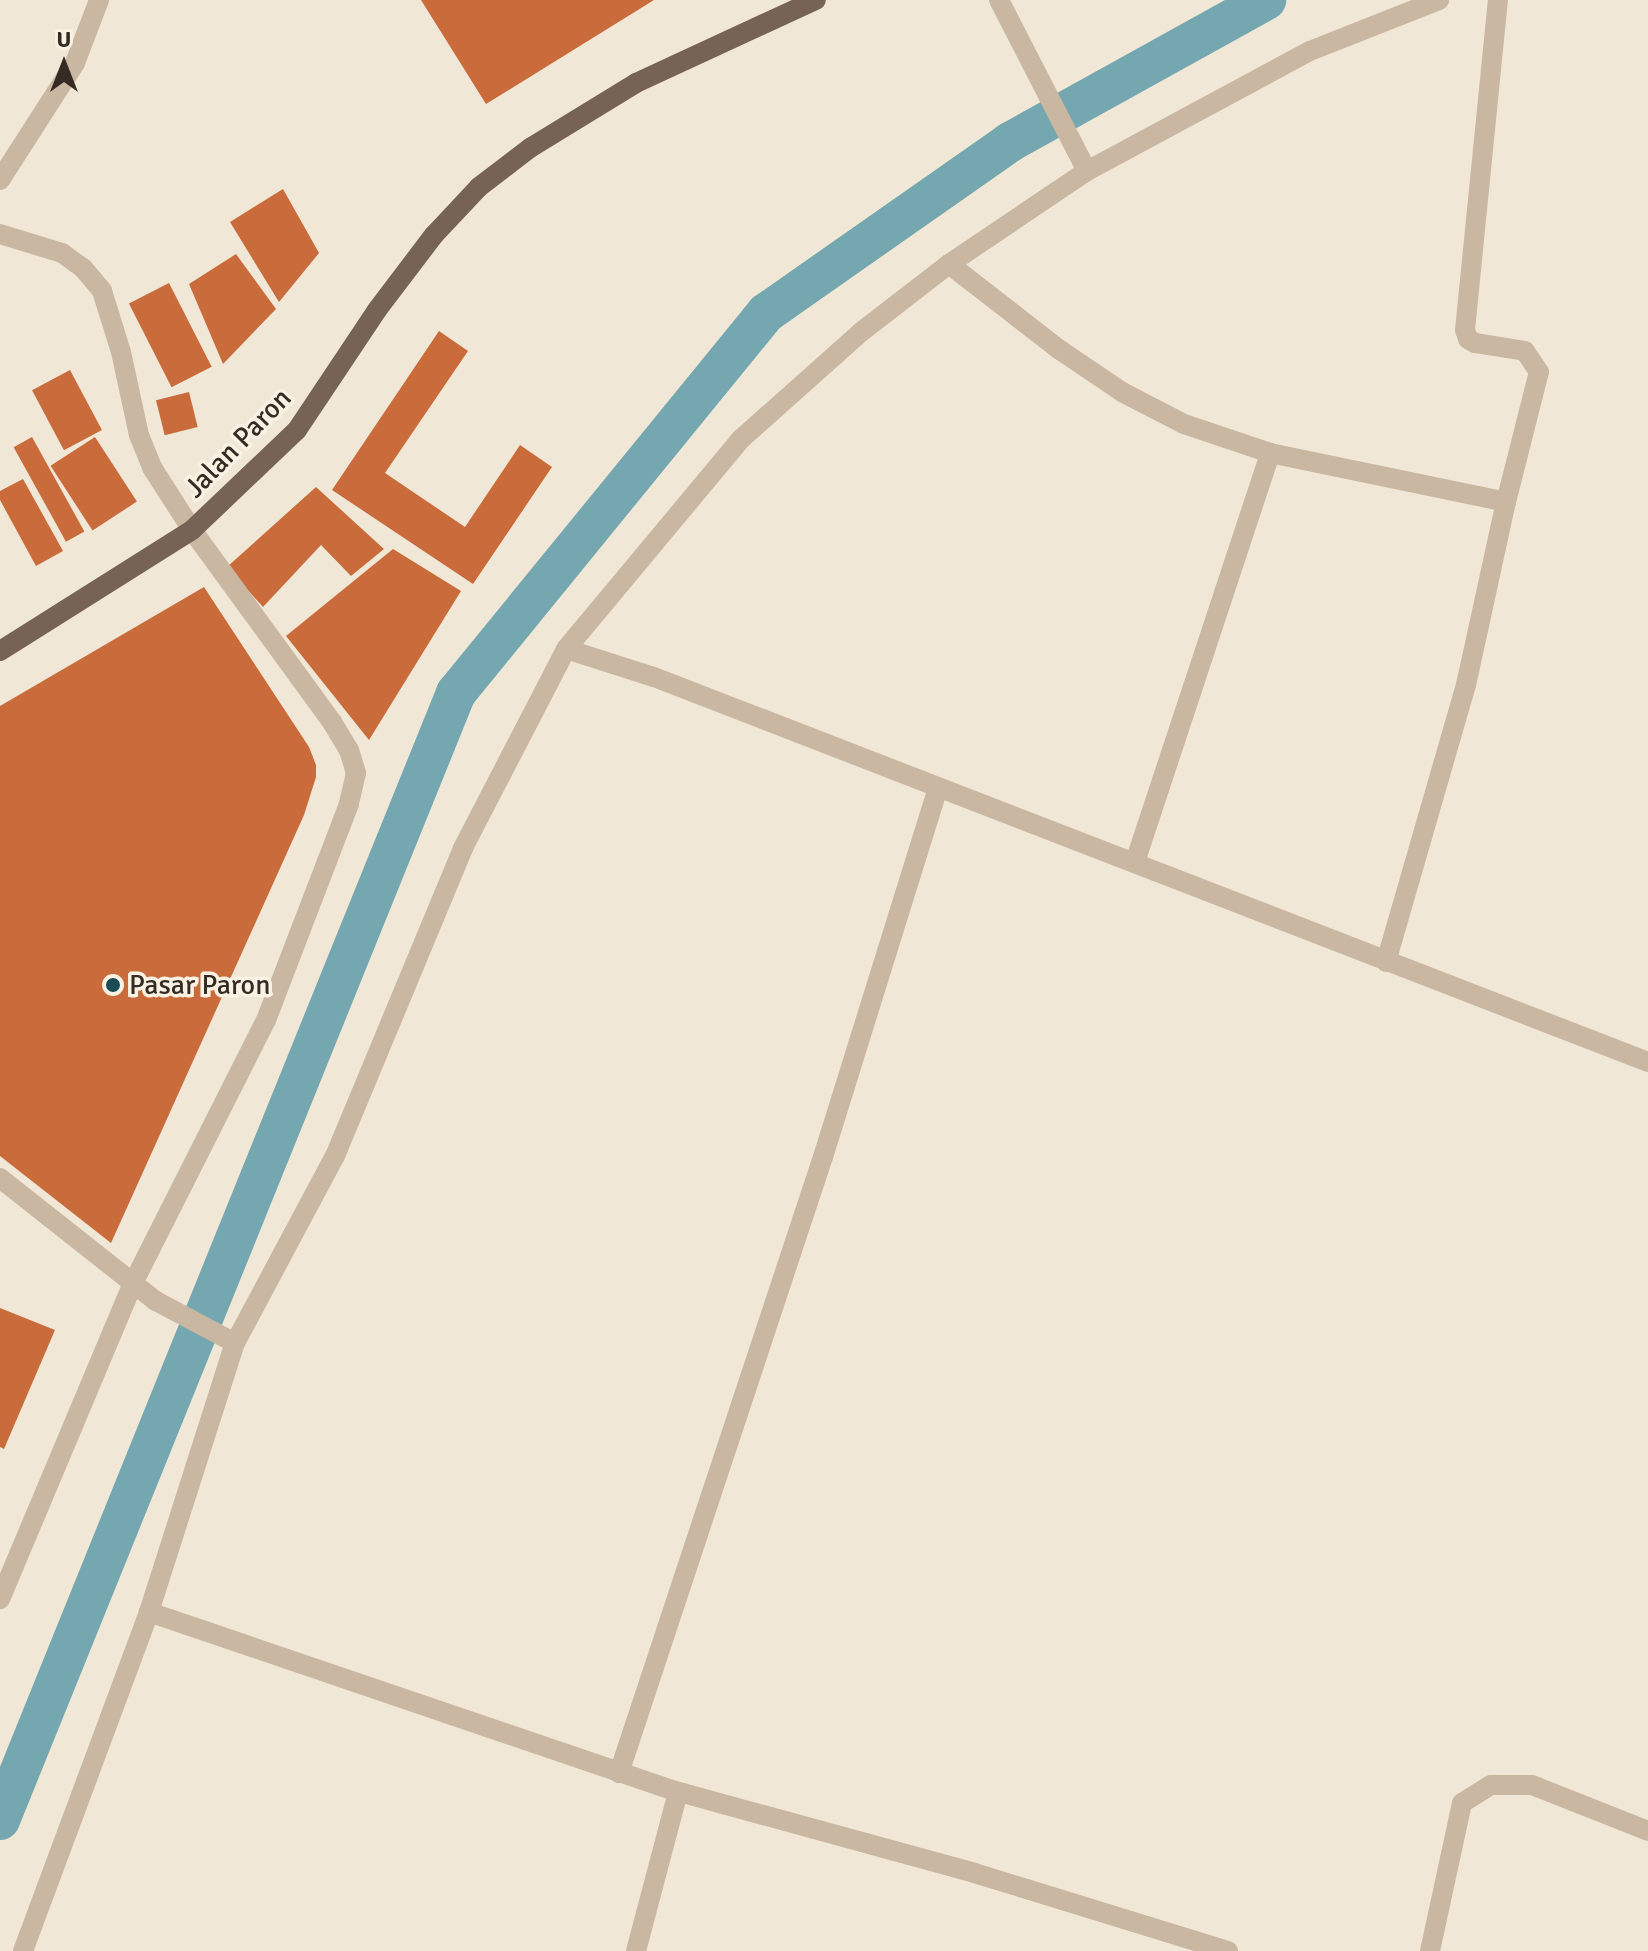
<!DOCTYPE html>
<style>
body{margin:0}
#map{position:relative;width:1648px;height:1951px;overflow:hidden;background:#f1e7d6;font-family:Signika,sans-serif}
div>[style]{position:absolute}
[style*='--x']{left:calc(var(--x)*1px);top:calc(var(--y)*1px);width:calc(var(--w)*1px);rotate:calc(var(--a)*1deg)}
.canal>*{height:40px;margin:-20px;padding:0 20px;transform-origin:20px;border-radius:20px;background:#74a7af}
.building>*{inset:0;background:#ca6b3b;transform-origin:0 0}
.minor>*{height:20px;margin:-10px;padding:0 10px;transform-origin:10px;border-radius:10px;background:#c9b7a2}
.major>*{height:20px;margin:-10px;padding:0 10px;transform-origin:10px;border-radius:10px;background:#766355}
.dots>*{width:22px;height:22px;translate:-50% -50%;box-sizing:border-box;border:4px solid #f9f1e2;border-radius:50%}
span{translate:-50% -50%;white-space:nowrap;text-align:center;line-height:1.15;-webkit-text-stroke:7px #f9f1e2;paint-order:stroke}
.street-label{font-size:28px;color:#332b24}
.poi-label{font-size:28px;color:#332b24}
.left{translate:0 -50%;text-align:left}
.north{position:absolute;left:24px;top:24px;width:80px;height:80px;-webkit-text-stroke:6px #f9f1e2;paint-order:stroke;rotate:0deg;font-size:22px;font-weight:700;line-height:32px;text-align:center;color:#332b24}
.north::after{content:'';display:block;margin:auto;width:28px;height:36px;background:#332b24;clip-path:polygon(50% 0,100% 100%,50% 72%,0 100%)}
</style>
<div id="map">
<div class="canal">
<div style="--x:0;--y:1820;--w:1216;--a:-67.97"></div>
<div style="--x:456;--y:693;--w:490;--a:-50.8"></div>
<div style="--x:766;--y:313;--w:298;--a:-35"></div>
<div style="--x:1010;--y:142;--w:293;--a:-29"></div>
</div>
<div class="building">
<div style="clip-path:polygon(421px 0,654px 0,486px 104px)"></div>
<div style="clip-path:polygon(283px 189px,319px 253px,279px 302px,230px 222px)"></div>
<div style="clip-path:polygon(236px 254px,276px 309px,223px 364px,189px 284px)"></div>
<div style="left:169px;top:283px;width:94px;height:45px;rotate:63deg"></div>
<div style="clip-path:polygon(439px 331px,468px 351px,385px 473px,465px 527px,520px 445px,552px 467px,473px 584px,332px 490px)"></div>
<div style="left:70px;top:370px;width:68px;height:43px;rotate:62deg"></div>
<div style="left:189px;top:392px;width:36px;height:34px;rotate:76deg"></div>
<div style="left:32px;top:437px;width:108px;height:21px;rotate:61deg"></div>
<div style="left:95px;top:437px;width:77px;height:53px;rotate:57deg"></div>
<div style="clip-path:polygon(23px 479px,63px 551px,36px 566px,0 500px,0 491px)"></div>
<div style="clip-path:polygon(316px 487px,384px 549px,351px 576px,321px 545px,263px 607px,227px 567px)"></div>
<div style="clip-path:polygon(393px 549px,461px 591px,369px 740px,286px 636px)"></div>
<div style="clip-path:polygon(204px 587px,309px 747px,316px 765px,316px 777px,304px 815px,111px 1243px,0 1156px,0 706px)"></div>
<div style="clip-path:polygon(0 1308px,55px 1330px,4px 1449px,0 1447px)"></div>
</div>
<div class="minor">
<div style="--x:999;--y:0;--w:192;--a:62.8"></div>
<div style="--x:0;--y:180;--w:139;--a:-57.3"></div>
<div style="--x:75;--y:63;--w:67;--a:-69.1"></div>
<div style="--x:0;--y:234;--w:65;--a:17"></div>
<div style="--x:62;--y:253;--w:26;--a:36"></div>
<div style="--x:83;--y:268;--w:30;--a:50"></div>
<div style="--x:102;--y:291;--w:64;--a:72.7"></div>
<div style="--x:121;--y:352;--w:85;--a:77.8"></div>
<div style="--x:139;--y:435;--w:37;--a:68"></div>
<div style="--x:153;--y:469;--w:72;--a:57.4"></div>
<div style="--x:192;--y:530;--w:238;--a:53.9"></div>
<div style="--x:332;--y:722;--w:33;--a:59"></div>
<div style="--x:349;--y:750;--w:24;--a:73"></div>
<div style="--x:356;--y:773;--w:32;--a:103"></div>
<div style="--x:349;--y:804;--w:231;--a:111"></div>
<div style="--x:266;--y:1020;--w:295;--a:116.8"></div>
<div style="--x:133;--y:1283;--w:343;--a:112.8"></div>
<div style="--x:949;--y:264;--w:140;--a:37.8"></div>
<div style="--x:1060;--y:350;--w:75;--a:34.1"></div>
<div style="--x:1122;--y:392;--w:70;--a:27.3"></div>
<div style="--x:1184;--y:424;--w:91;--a:18.6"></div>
<div style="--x:1270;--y:453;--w:241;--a:11.7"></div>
<div style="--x:566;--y:649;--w:92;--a:17.7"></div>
<div style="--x:654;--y:677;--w:1066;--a:21.17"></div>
<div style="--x:1135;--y:862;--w:431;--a:-71.7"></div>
<div style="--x:1386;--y:962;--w:288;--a:-73.9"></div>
<div style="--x:1466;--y:685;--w:187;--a:-77.7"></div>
<div style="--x:1506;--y:502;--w:134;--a:-75.8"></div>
<div style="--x:1539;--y:372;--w:25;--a:-124"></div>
<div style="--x:1525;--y:351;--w:51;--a:-170.9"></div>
<div style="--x:1475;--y:343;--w:8;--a:-150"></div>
<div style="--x:1468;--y:339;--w:9;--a:-108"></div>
<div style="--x:1465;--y:330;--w:332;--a:-84.3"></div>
<div style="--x:0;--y:1178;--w:199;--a:38.3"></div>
<div style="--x:156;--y:1301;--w:89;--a:28"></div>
<div style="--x:619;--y:1773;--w:649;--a:-71.68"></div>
<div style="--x:823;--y:1157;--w:387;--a:-72.7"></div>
<div style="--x:23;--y:1951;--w:362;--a:-69.6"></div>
<div style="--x:636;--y:1951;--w:164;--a:-75.2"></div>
<div style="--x:1228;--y:1951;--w:265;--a:-162.9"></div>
<div style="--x:975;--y:1873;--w:308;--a:-164.7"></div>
<div style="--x:678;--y:1792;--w:559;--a:-161.21"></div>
<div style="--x:149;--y:1612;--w:282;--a:-72.3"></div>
<div style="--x:235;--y:1343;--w:212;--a:-61.9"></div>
<div style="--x:335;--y:1156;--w:334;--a:-67.4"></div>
<div style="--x:463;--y:848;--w:224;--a:-62.6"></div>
<div style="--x:566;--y:649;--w:273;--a:-50.2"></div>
<div style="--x:741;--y:439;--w:161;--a:-41.7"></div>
<div style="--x:861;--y:332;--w:111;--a:-37.7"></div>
<div style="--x:949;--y:264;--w:166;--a:-34"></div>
<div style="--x:1087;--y:171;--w:253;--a:-28.3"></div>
<div style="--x:1310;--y:51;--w:139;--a:-21.6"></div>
<div style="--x:1430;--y:1951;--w:151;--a:-77.8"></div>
<div style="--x:1462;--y:1803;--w:34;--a:-32"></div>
<div style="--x:1491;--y:1785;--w:41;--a:0"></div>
<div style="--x:1532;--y:1785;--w:125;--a:21.6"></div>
</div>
<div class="major">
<div style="--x:0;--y:651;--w:227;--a:-32.2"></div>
<div style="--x:192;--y:530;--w:145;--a:-43.6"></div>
<div style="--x:297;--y:430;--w:144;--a:-56.3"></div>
<div style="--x:377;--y:310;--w:94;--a:-52.8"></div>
<div style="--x:434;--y:235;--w:66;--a:-46.8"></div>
<div style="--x:479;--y:187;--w:64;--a:-37.4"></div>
<div style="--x:530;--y:148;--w:124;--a:-31.5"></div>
<div style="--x:636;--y:83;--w:198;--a:-24.8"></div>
</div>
<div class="dots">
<div style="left:113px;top:985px;background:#194c56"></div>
</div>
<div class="street-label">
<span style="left:238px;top:443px;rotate:-46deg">Jalan Paron</span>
</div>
<div class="poi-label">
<span class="left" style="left:129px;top:985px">Pasar Paron</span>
</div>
<div class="north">U</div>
</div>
